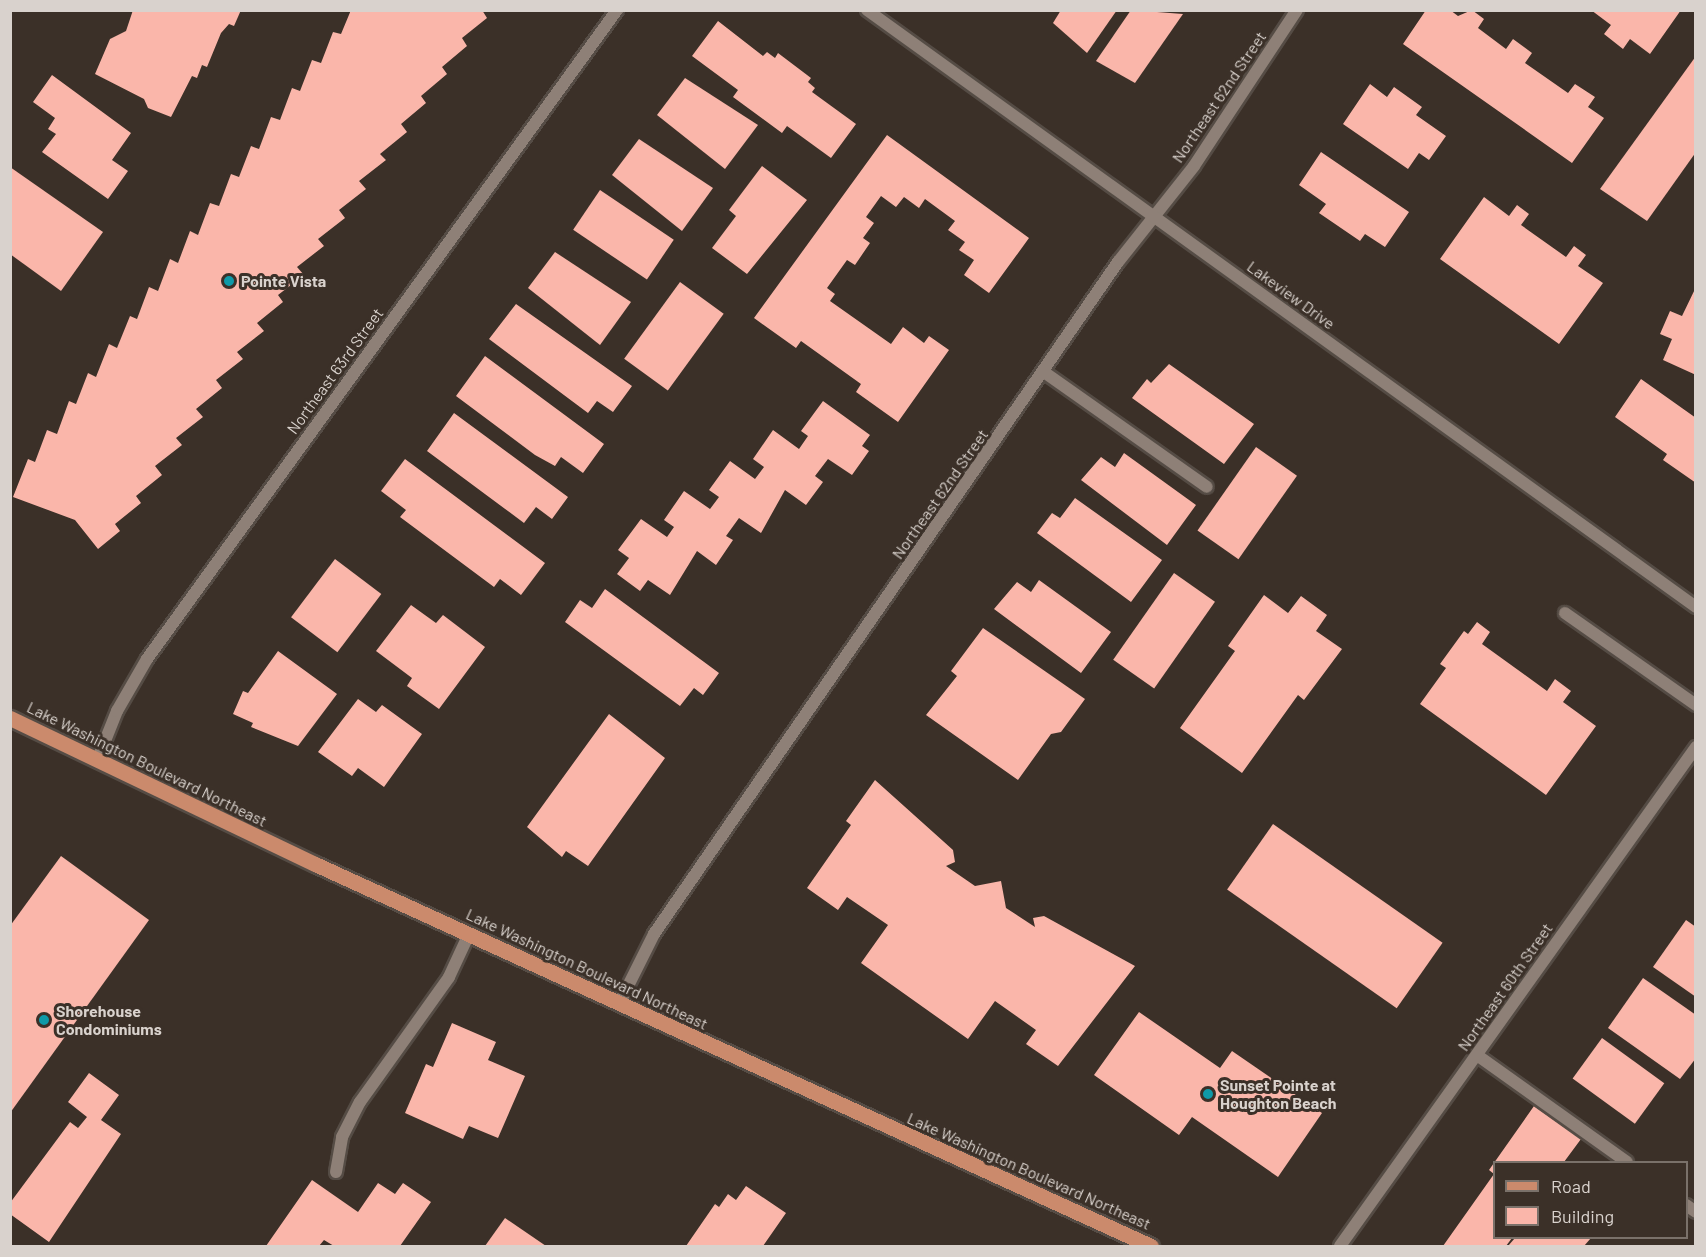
<!DOCTYPE html>
<style>
body{margin:0}
#map{position:relative;width:1706px;height:1257px;overflow:hidden;background:#3b3028;font-family:Barlow,sans-serif}
div>[style]{position:absolute}
[style*='--x']{left:calc(var(--x)*1px);top:calc(var(--y)*1px);width:calc(var(--w)*1px);rotate:calc(var(--a)*1deg)}
.building>*{inset:0;background:#fab6aa;transform-origin:0 0}
.roads{filter:drop-shadow(2px 0 #554c45) drop-shadow(-2px 0 #554c45) drop-shadow(0 2px #554c45) drop-shadow(0 -2px #554c45)}
.service>*{height:12px;margin:-6px;padding:0 6px;transform-origin:6px;border-radius:6px;background:#8e8077}
.minor>*{height:12px;margin:-6px;padding:0 6px;transform-origin:6px;border-radius:6px;background:#8e8077}
.tertiary>*{height:12px;margin:-6px;padding:0 6px;transform-origin:6px;border-radius:6px;background:#8e8077}
.primary>*{height:15px;margin:-7.5px;padding:0 7.5px;transform-origin:7.5px;border-radius:7.5px;background:#cb8a6c}
.dots>*{width:16px;height:16px;translate:-50% -50%;box-sizing:border-box;border:3px solid #3b3028;border-radius:50%}
span{translate:-50% -50%;white-space:nowrap;text-align:center;line-height:1.15;-webkit-text-stroke:6px #3b3028;paint-order:stroke}
.street-label{font-size:16px;color:#d9d2cd}
.poi-label{font-size:16px;color:#d9d2cd;font-weight:700}
.left{translate:0 -50%;text-align:left}
.frame{position:absolute;inset:0;border:12px solid #d9d2cd;pointer-events:none}
.legend{position:absolute;left:1493px;top:1161px;width:195px;height:78px;box-sizing:border-box;background:#3b3028;border:2px solid #7a716a;margin:0;padding:8px 10px;list-style:none;font-size:18px;color:#d9d2cd}
.legend li{display:flex;align-items:center;gap:12px;height:30px}
.legend b{width:30px;border:2px solid #7a716a}
</style>
<div id="map">
<div class="building">
<div style="clip-path:polygon(133px 10px,241px 10px,234px 26px,229px 24px,221px 33px,207px 67px,202px 65px,197px 78px,192px 76px,171px 117px,148px 108px,144px 99px,95px 74px,110px 39px,126px 31px)"></div>
<div style="clip-path:polygon(351px 10px,482px 10px,487px 18px,462px 38px,467px 46px,442px 67px,447px 74px,421px 96px,426px 103px,401px 124px,407px 132px,380px 154px,386px 160px,359px 181px,366px 189px,339px 210px,345px 218px,318px 239px,324px 246px,297px 267px,304px 275px,278px 295px,283px 302px,257px 323px,264px 331px,237px 352px,243px 359px,216px 380px,222px 388px,196px 409px,203px 417px,176px 438px,182px 445px,155px 466px,162px 475px,136px 496px,141px 503px,115px 524px,120px 531px,98px 549px,75px 520px,13px 497px,28px 459px,35px 462px,47px 430px,57px 434px,69px 401px,76px 404px,88px 373px,96px 377px,109px 344px,117px 348px,130px 316px,137px 319px,149px 287px,158px 291px,170px 259px,178px 263px,190px 231px,198px 235px,210px 203px,219px 206px,231px 174px,239px 177px,251px 146px,259px 149px,271px 117px,280px 120px,292px 88px,300px 91px,312px 60px,321px 63px,333px 32px,341px 34px)"></div>
<div style="clip-path:polygon(1061px 10px,1117px 10px,1087px 53px,1053px 23px)"></div>
<div style="clip-path:polygon(1131px 10px,1183px 14px,1135px 83px,1096px 61px)"></div>
<div style="clip-path:polygon(1426px 10px,1450px 10px,1458px 16px,1472px 10px,1484px 19px,1478px 28px,1506px 49px,1513px 39px,1532px 53px,1525px 63px,1568px 93px,1575px 84px,1595px 97px,1588px 107px,1604px 118px,1572px 163px,1403px 44px)"></div>
<div style="clip-path:polygon(1591px 10px,1681px 10px,1650px 54px,1630px 39px,1623px 49px,1604px 34px,1611px 25px)"></div>
<div style="clip-path:polygon(718px 21px,763px 56px,767px 52px,775px 58px,778px 53px,811px 78px,808px 82px,815px 88px,812px 92px,856px 124px,831px 158px,787px 126px,782px 133px,733px 97px,738px 90px,692px 56px)"></div>
<div style="clip-path:polygon(1696px 56px,1696px 152px,1647px 221px,1600px 189px)"></div>
<div style="clip-path:polygon(52px 75px,131px 133px,112px 160px,128px 171px,108px 199px,42px 152px,56px 134px,48px 129px,55px 118px,33px 102px)"></div>
<div style="clip-path:polygon(685px 78px,758px 125px,725px 169px,657px 115px)"></div>
<div style="clip-path:polygon(1370px 84px,1387px 97px,1394px 87px,1422px 107px,1416px 115px,1446px 136px,1429px 160px,1419px 153px,1408px 169px,1343px 124px)"></div>
<div style="clip-path:polygon(887px 135px,1029px 238px,989px 293px,964px 275px,974px 260px,959px 250px,965px 242px,948px 230px,955px 221px,925px 199px,919px 208px,904px 197px,896px 207px,881px 196px,866px 217px,874px 223px,863px 238px,870px 243px,855px 265px,847px 260px,827px 288px,835px 294px,830px 301px,891px 344px,903px 327px,924px 343px,929px 336px,949px 350px,898px 422px,856px 392px,861px 384px,801px 341px,796px 348px,754px 318px)"></div>
<div style="clip-path:polygon(639px 139px,713px 188px,682px 231px,612px 175px)"></div>
<div style="clip-path:polygon(1321px 152px,1409px 212px,1385px 247px,1365px 234px,1360px 241px,1319px 213px,1326px 204px,1299px 185px)"></div>
<div style="clip-path:polygon(762px 166px,807px 200px,747px 274px,712px 248px,736px 216px,729px 210px)"></div>
<div style="clip-path:polygon(10px 167px,103px 232px,61px 291px,10px 254px)"></div>
<div style="left:600px;top:190px;width:89px;height:48px;rotate:34deg"></div>
<div style="clip-path:polygon(1484px 197px,1509px 216px,1517px 205px,1529px 214px,1521px 225px,1566px 257px,1574px 246px,1586px 255px,1578px 266px,1603px 283px,1559px 344px,1440px 259px)"></div>
<div style="clip-path:polygon(555px 252px,631px 302px,600px 345px,528px 288px)"></div>
<div style="left:680px;top:282px;width:54px;height:95px;rotate:36deg"></div>
<div style="clip-path:polygon(1696px 287px,1696px 375px,1663px 360px,1672px 339px,1660px 334px,1670px 311px,1682px 316px)"></div>
<div style="clip-path:polygon(516px 304px,632px 386px,613px 412px,597px 401px,588px 413px,489px 339px)"></div>
<div style="clip-path:polygon(485px 356px,604px 444px,583px 473px,561px 457px,555px 466px,535px 455px,456px 396px)"></div>
<div style="clip-path:polygon(1169px 364px,1254px 424px,1224px 464px,1132px 398px,1147px 379px,1151px 383px)"></div>
<div style="clip-path:polygon(1641px 379px,1696px 418px,1696px 483px,1663px 460px,1667px 454px,1615px 417px)"></div>
<div style="clip-path:polygon(823px 401px,870px 435px,862px 446px,869px 451px,852px 475px,828px 459px,815px 476px,823px 482px,806px 505px,785px 490px,761px 533px,739px 518px,726px 536px,733px 540px,716px 565px,697px 551px,670px 595px,648px 580px,640px 591px,617px 574px,629px 558px,618px 550px,641px 519px,667px 537px,674px 527px,664px 520px,684px 491px,710px 509px,719px 497px,709px 490px,730px 461px,755px 479px,764px 467px,753px 459px,773px 430px,799px 449px,808px 436px,801px 431px)"></div>
<div style="clip-path:polygon(454px 413px,568px 497px,552px 519px,536px 507px,524px 523px,427px 451px)"></div>
<div style="left:1256px;top:447px;width:50px;height:102px;rotate:35deg"></div>
<div style="clip-path:polygon(1124px 453px,1196px 505px,1167px 545px,1081px 480px,1101px 457px,1115px 467px)"></div>
<div style="clip-path:polygon(405px 459px,545px 563px,521px 595px,500px 579px,494px 587px,400px 517px,406px 510px,381px 491px)"></div>
<div style="clip-path:polygon(1075px 498px,1162px 560px,1131px 602px,1037px 533px,1052px 513px,1060px 518px)"></div>
<div style="left:335px;top:559px;width:58px;height:73px;rotate:37deg"></div>
<div style="left:1174px;top:573px;width:50px;height:106px;rotate:35deg"></div>
<div style="clip-path:polygon(1039px 580px,1111px 632px,1081px 673px,994px 609px,1017px 582px,1031px 592px)"></div>
<div style="clip-path:polygon(605px 589px,719px 673px,703px 695px,694px 688px,680px 706px,565px 622px,580px 600px,592px 608px)"></div>
<div style="clip-path:polygon(1264px 595px,1288px 613px,1301px 596px,1327px 615px,1316px 631px,1342px 649px,1304px 700px,1298px 695px,1242px 773px,1180px 728px,1235px 651px,1228px 646px)"></div>
<div style="clip-path:polygon(411px 605px,436px 623px,443px 615px,485px 647px,439px 709px,407px 686px,412px 678px,376px 651px)"></div>
<div style="clip-path:polygon(1477px 622px,1490px 632px,1482px 644px,1547px 691px,1555px 679px,1571px 691px,1563px 702px,1596px 726px,1546px 795px,1420px 704px,1446px 668px,1440px 664px,1464px 631px,1468px 634px)"></div>
<div style="clip-path:polygon(983px 628px,1085px 699px,1061px 732px,1051px 734px,1018px 780px,926px 715px,957px 676px,951px 671px)"></div>
<div style="clip-path:polygon(278px 651px,337px 694px,298px 746px,251px 727px,253px 723px,233px 714px,243px 691px,248px 693px)"></div>
<div style="clip-path:polygon(358px 699px,376px 712px,382px 705px,422px 734px,384px 787px,358px 768px,352px 776px,318px 752px)"></div>
<div style="clip-path:polygon(609px 714px,665px 758px,588px 866px,566px 851px,562px 857px,527px 827px)"></div>
<div style="clip-path:polygon(875px 780px,953px 850px,955px 862px,946px 866px,975px 886px,1001px 881px,1006px 908px,1035px 927px,1033px 918px,1044px 916px,1135px 966px,1058px 1066px,1026px 1044px,1036px 1030px,995px 1001px,968px 1039px,861px 963px,888px 925px,847px 897px,838px 910px,807px 888px,851px 825px,846px 821px)"></div>
<div style="left:1273px;top:824px;width:207px;height:80px;rotate:35deg"></div>
<div style="clip-path:polygon(61px 856px,149px 920px,10px 1113px,10px 926px)"></div>
<div style="clip-path:polygon(1686px 920px,1696px 927px,1696px 997px,1653px 967px)"></div>
<div style="clip-path:polygon(1643px 978px,1696px 1015px,1696px 1058px,1680px 1079px,1608px 1028px)"></div>
<div style="clip-path:polygon(1139px 1012px,1220px 1068px,1232px 1051px,1322px 1113px,1278px 1177px,1192px 1117px,1179px 1135px,1094px 1075px)"></div>
<div style="clip-path:polygon(452px 1023px,496px 1042px,488px 1060px,525px 1076px,498px 1138px,469px 1126px,463px 1139px,405px 1113px,426px 1064px,433px 1067px)"></div>
<div style="left:1602px;top:1038px;width:77px;height:50px;rotate:36deg"></div>
<div style="clip-path:polygon(89px 1073px,119px 1095px,101px 1120px,121px 1134px,49px 1242px,10px 1214px,10px 1203px,70px 1122px,78px 1128px,87px 1117px,68px 1102px)"></div>
<div style="clip-path:polygon(1534px 1106px,1581px 1139px,1564px 1162px,1494px 1162px,1494px 1238px,1512px 1238px,1506px 1246px,1443px 1246px,1494px 1174px,1489px 1170px)"></div>
<div style="clip-path:polygon(312px 1180px,358px 1212px,378px 1183px,395px 1194px,403px 1183px,431px 1202px,400px 1246px,334px 1246px,324px 1240px,319px 1246px,266px 1246px)"></div>
<div style="clip-path:polygon(746px 1186px,786px 1213px,763px 1246px,686px 1246px,715px 1204px,719px 1207px,728px 1194px,736px 1200px)"></div>
<div style="clip-path:polygon(505px 1218px,546px 1246px,485px 1246px)"></div>
<div style="clip-path:polygon(1515px 1238px,1591px 1238px,1584px 1246px,1508px 1246px)"></div>
</div>
<div class="roads">
<div class="service">
<div style="--x:1044;--y:372;--w:199;--a:35.2"></div>
<div style="--x:1565;--y:613;--w:160;--a:35.1"></div>
<div style="--x:1477;--y:1055;--w:184;--a:35.5"></div>
<div style="--x:336;--y:1172;--w:36;--a:-80"></div>
<div style="--x:342;--y:1137;--w:39;--a:-63"></div>
<div style="--x:360;--y:1102;--w:153;--a:-54.5"></div>
<div style="--x:449;--y:977;--w:47;--a:-65.1"></div>
<div style="--x:1686;--y:1205;--w:12;--a:35"></div>
</div>
<div class="minor">
<div style="--x:97;--y:761;--w:54;--a:-68.2"></div>
<div style="--x:117;--y:711;--w:60;--a:-60"></div>
<div style="--x:147;--y:659;--w:801;--a:-54.09"></div>
<div style="--x:620;--y:1002;--w:76;--a:-63.4"></div>
<div style="--x:654;--y:934;--w:817;--a:-55.38"></div>
<div style="--x:1118;--y:262;--w:122;--a:-51.6"></div>
<div style="--x:1194;--y:166;--w:187;--a:-56.6"></div>
<div style="--x:1340;--y:1246;--w:613;--a:-54.49"></div>
</div>
<div class="tertiary">
<div style="--x:867;--y:10;--w:1022;--a:35.76"></div>
</div>
<div class="primary">
<div style="--x:10;--y:718;--w:338;--a:25.6"></div>
<div style="--x:315;--y:864;--w:919;--a:24.56"></div>
</div>
</div>
<div class="dots">
<div style="left:229px;top:281px;background:#0f9aa8"></div>
<div style="left:44px;top:1020px;background:#0f9aa8"></div>
<div style="left:1208px;top:1094px;background:#0f9aa8"></div>
</div>
<div class="street-label">
<span style="left:1219px;top:97px;rotate:-56deg">Northeast 62nd Street</span>
<span style="left:1291px;top:295px;rotate:36deg">Lakeview Drive</span>
<span style="left:335px;top:371px;rotate:-54deg">Northeast 63rd Street</span>
<span style="left:940px;top:494px;rotate:-55deg">Northeast 62nd Street</span>
<span style="left:147px;top:764px;rotate:26deg">Lake Washington Boulevard Northeast</span>
<span style="left:587px;top:969px;rotate:25deg">Lake Washington Boulevard Northeast</span>
<span style="left:1505px;top:987px;rotate:-55deg">Northeast 60th Street</span>
<span style="left:1029px;top:1171px;rotate:24deg">Lake Washington Boulevard Northeast</span>
</div>
<div class="poi-label">
<span class="left" style="left:241px;top:281px">Pointe Vista</span>
<span class="left" style="left:56px;top:1020px">Shorehouse<br>Condominiums</span>
<span class="left" style="left:1220px;top:1094px">Sunset Pointe at<br>Houghton Beach</span>
</div>
<div class="frame"></div>
<ul class="legend">
<li><b style="height:8px;background:#cb8a6c"></b>Road</li>
<li><b style="height:16px;background:#fab6aa"></b>Building</li>
</ul>
</div>
